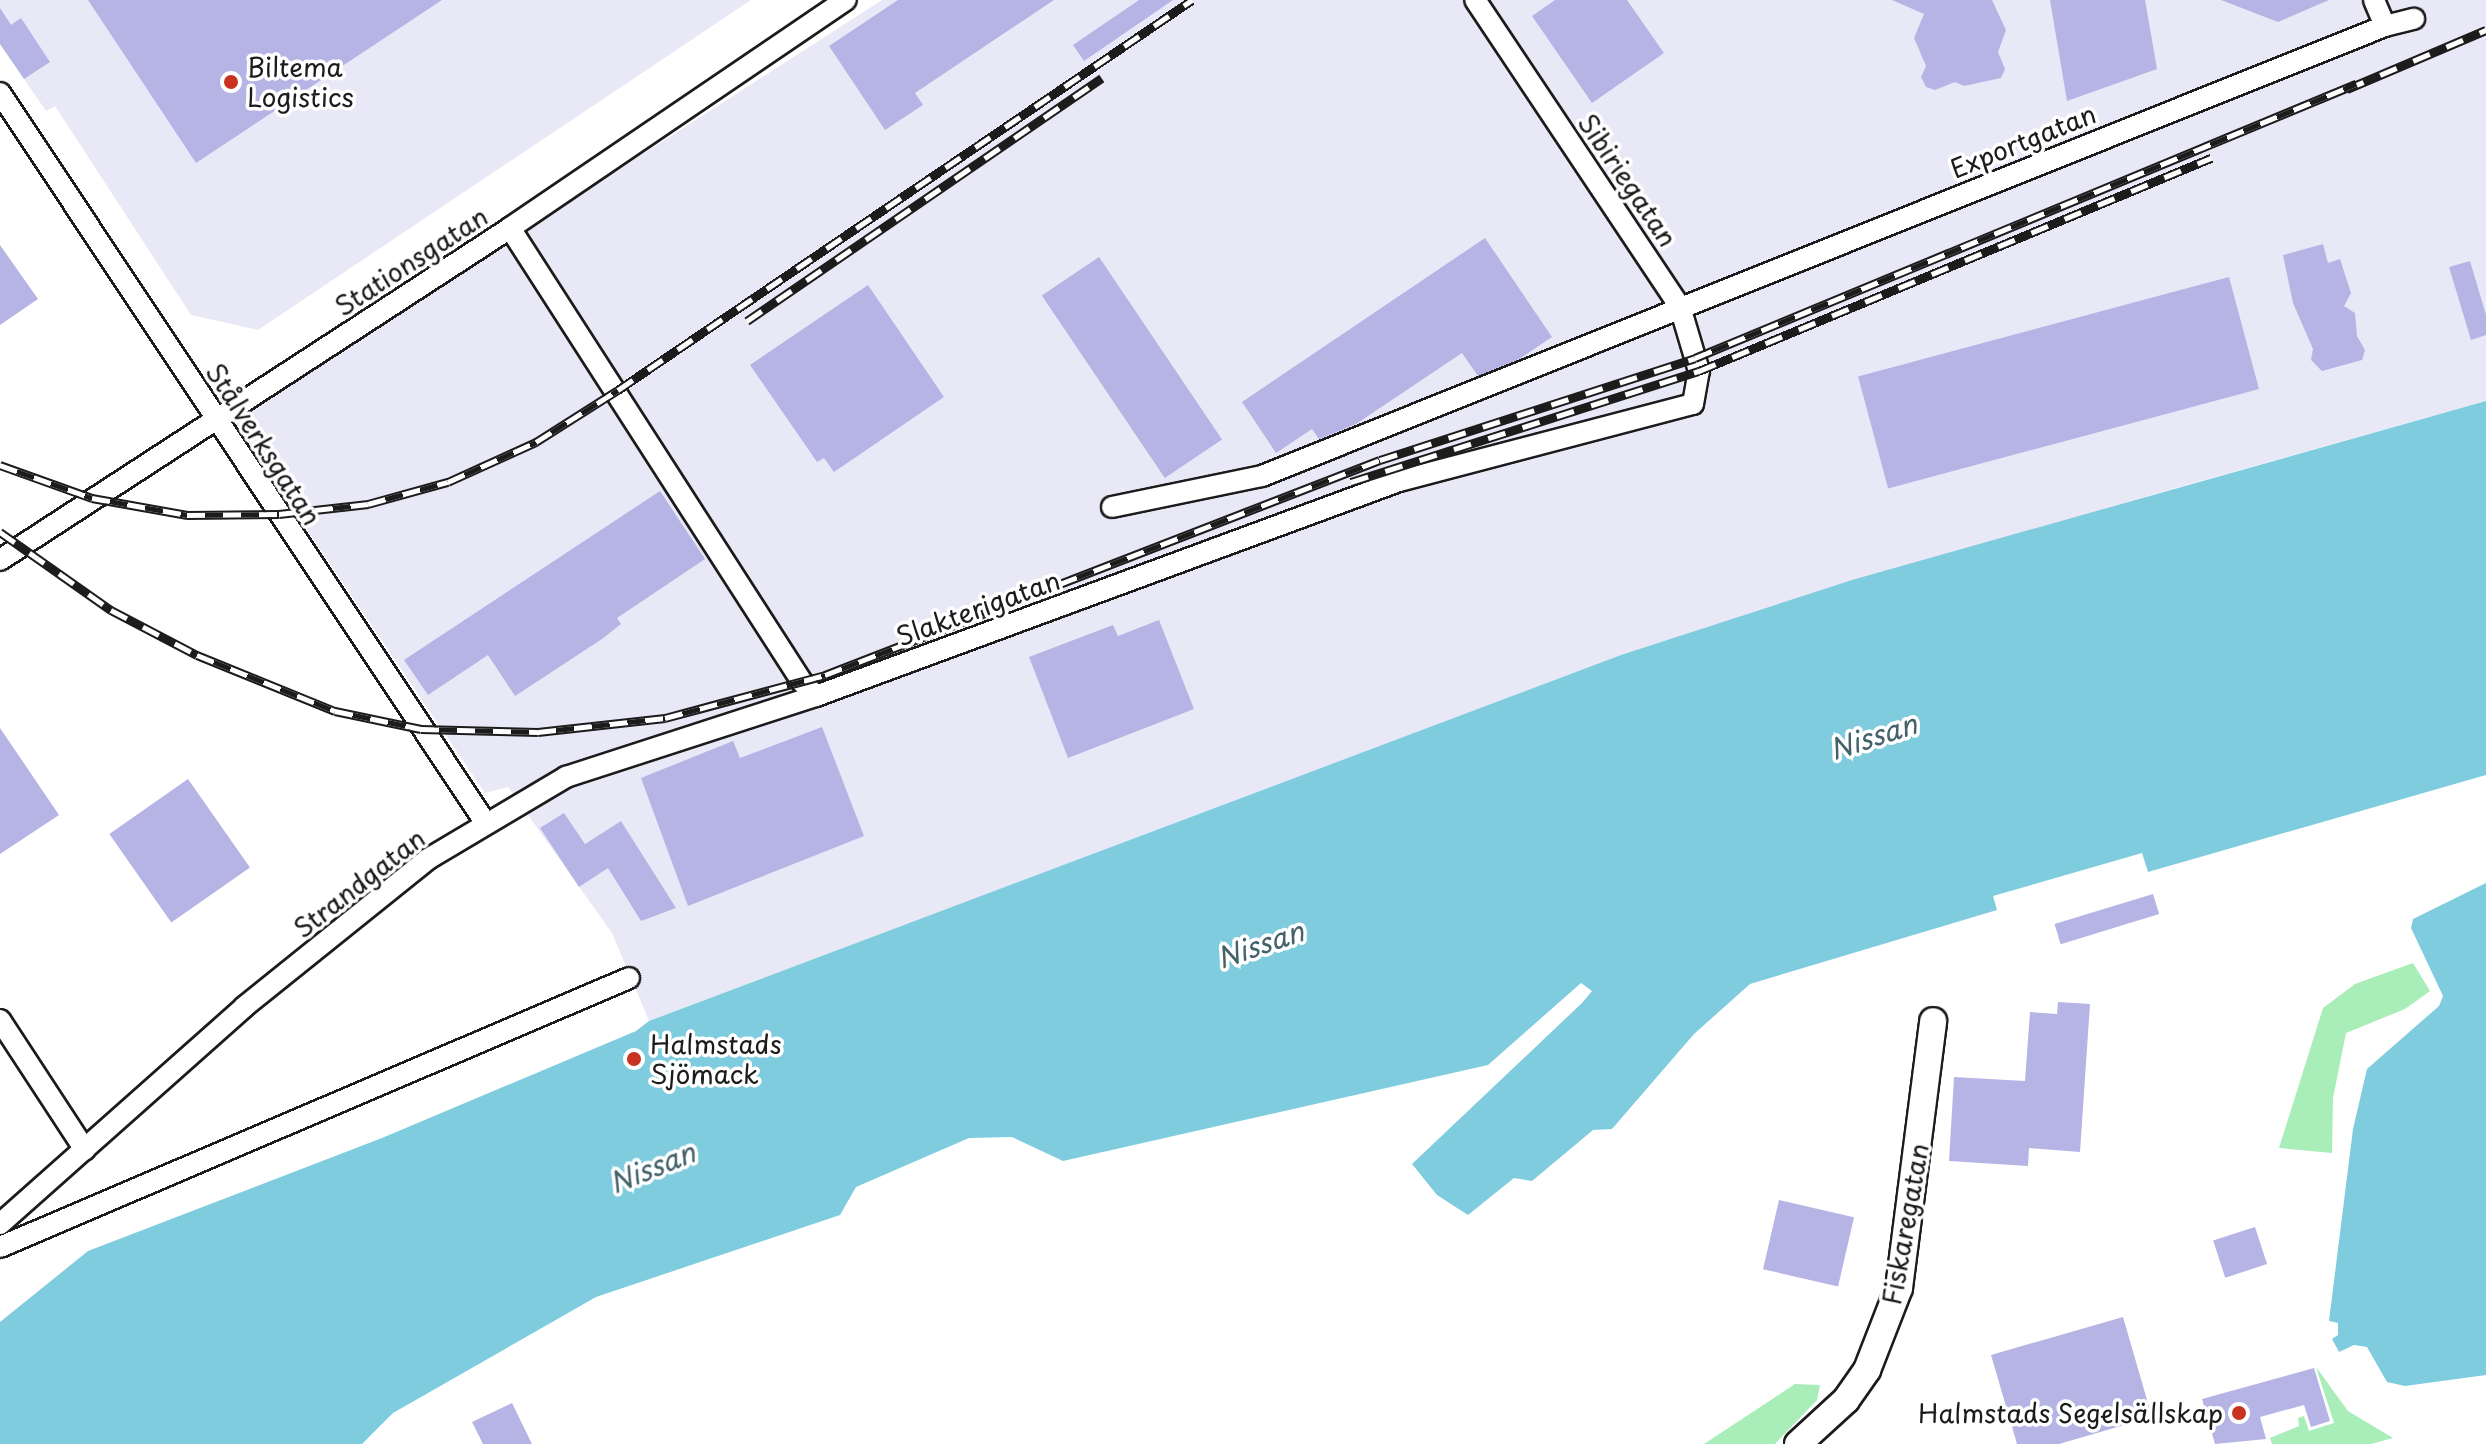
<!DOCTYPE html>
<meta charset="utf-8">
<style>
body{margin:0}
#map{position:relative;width:2486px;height:1444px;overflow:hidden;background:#fff;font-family:"Playpen Sans",sans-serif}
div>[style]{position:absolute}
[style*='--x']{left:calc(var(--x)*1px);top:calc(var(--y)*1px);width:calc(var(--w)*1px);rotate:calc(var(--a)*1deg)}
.built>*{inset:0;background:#e9e8f7}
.green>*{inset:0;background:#a9edb8}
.water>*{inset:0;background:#7fccde}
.building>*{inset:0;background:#b6b4e5;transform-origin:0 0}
.roads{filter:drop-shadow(2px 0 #1c1c1c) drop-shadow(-2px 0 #1c1c1c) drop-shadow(0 2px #1c1c1c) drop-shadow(0 -2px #1c1c1c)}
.minor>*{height:20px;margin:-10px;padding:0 10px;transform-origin:10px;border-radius:10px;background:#fff}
.tertiary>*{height:26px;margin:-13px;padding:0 13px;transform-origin:13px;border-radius:13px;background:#fff}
.rail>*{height:9px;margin-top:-4.5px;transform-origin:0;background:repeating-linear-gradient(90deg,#fff 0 18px,#1c1c1c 0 36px);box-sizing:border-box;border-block:2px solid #1c1c1c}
.dots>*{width:22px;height:22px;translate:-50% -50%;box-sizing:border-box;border:4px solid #fff;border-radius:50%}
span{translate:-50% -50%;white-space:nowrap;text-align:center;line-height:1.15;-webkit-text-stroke:7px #fff;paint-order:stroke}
.poi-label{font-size:26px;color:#1c1c1c}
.left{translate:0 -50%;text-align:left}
.right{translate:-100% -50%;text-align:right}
.street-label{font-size:26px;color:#1c1c1c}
.water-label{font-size:28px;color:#44626a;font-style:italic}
</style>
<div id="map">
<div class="built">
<div style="clip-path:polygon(0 0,751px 0,258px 330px,191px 315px,55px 106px,46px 111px,0 44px)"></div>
<div style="clip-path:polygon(882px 0,2486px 0,2486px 401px,2158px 493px,1621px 655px,649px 1021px,612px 933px,508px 787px,485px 793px,232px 419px)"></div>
</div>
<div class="green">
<div style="clip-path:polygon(2413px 963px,2430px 991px,2405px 1009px,2346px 1033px,2333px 1098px,2332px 1153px,2279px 1148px,2323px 1008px,2355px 984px)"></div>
<div style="clip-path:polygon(2316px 1367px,2348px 1411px,2393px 1438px,2371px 1444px,2272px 1444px,2270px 1438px,2299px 1426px,2298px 1418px,2304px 1416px,2309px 1431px,2334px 1423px)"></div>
<div style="clip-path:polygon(1795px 1384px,1820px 1385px,1817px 1400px,1775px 1444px,1704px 1444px)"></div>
</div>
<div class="water">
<div style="clip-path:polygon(2486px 401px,2486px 775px,2148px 872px,2142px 853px,1993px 896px,1997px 910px,1750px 984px,1694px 1034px,1612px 1129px,1593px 1130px,1532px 1181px,1514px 1178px,1468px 1215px,1437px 1195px,1412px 1164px,1582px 1003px,1592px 991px,1581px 983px,1488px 1065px,1063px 1161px,1012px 1137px,969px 1138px,856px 1187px,840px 1215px,596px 1297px,393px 1413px,362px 1444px,0 1444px,0 1322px,88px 1251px,382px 1138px,636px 1031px,649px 1021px,1621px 655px,1852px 580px)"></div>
<div style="clip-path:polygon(2486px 883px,2486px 1375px,2405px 1386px,2387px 1382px,2367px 1347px,2354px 1345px,2339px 1352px,2332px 1339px,2338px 1335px,2338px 1323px,2329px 1321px,2353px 1129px,2367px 1069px,2439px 1006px,2443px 996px,2411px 928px,2413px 919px)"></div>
</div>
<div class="building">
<div style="clip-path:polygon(88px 0,442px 0,196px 163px)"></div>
<div style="clip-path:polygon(898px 0,1054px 0,915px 93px,923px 105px,885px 130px,829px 46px)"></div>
<div style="clip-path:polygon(1139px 0,1173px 0,1084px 61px,1073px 45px)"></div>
<div style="clip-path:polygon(1555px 0,1627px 0,1664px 53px,1592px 103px,1532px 16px)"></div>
<div style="clip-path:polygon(1892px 0,1992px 0,2006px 30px,1998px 52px,2005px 69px,2001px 78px,1964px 86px,1955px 82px,1935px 90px,1926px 87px,1921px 77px,1926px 66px,1914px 38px,1924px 14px)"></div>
<div style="clip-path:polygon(2050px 0,2145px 0,2157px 69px,2067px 101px)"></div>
<div style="clip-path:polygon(2221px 0,2329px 0,2278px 22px)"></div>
<div style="clip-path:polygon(0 8px,11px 25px,21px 18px,50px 62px,24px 79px,0 44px)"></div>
<div style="clip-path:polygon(1485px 238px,1552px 337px,1519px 359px,1478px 376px,1462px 353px,1356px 424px,1319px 439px,1312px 429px,1276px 453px,1242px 402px)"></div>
<div style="clip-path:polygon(2323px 244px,2328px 263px,2340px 259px,2351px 293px,2344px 306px,2355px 313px,2357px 336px,2365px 350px,2362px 360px,2322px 371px,2311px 360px,2313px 349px,2293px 303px,2283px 255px)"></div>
<div style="clip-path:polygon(0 245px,38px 299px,0 325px)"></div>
<div style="left:1099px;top:257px;width:220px;height:69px;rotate:56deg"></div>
<div style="clip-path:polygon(2470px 261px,2486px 315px,2486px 335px,2471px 340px,2449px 267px)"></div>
<div style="left:2229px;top:277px;width:116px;height:384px;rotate:75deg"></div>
<div style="clip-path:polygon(868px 285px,944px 397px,834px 472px,824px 458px,817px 462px,750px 365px)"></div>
<div style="clip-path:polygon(660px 491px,705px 559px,617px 618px,621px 624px,602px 639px,515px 696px,488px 655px,428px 695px,404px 660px)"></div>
<div style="clip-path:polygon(1159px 620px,1194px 709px,1068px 758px,1029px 657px,1113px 625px,1118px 636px)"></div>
<div style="clip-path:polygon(822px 727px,864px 836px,688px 906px,641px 778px,733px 741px,740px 758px)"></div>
<div style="clip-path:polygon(0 728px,59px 815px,0 854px)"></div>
<div style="left:188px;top:779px;width:108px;height:96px;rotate:55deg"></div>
<div style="clip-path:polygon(564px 813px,585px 844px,621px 821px,676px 908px,641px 921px,608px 868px,579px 887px,540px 828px)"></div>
<div style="left:2153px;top:894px;width:21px;height:103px;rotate:73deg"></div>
<div style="clip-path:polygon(2058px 1002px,2090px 1004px,2080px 1152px,2029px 1148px,2028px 1166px,1949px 1161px,1954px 1077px,2025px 1081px,2030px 1012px,2057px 1014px)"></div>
<div style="left:1779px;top:1200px;width:77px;height:71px;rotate:13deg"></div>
<div style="left:2255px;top:1227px;width:39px;height:44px;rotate:72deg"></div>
<div style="clip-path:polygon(2123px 1317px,2152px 1417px,2059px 1444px,2017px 1444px,1991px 1355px)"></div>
<div style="clip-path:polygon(2314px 1368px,2330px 1421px,2311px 1427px,2304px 1405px,2260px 1417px,2266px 1439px,2215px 1444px,2202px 1399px)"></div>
<div style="clip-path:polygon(512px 1403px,532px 1444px,483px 1444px,472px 1422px)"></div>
</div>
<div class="roads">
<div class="minor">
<div style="--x:2385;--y:26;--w:30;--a:-14"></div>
<div style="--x:0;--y:93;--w:876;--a:56.36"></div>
<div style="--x:510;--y:228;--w:540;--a:57.25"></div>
<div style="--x:802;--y:682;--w:20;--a:45"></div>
<div style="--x:1112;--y:507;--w:153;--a:-11.7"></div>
<div style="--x:1262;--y:476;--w:1210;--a:-21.84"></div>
<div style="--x:2385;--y:26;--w:28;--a:-113"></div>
<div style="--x:0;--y:560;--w:609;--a:-33.06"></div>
<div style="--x:510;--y:228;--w:406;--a:-34.2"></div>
<div style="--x:0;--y:1020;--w:155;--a:56.8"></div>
<div style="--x:0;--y:1224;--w:327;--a:-41.6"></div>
<div style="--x:244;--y:1007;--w:236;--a:-38.8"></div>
<div style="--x:428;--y:859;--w:161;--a:-30.7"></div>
<div style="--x:566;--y:777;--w:263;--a:-18"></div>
<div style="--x:816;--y:696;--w:621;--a:-20.24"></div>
<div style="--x:1399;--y:481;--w:304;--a:-14.7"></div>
<div style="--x:1693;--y:404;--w:34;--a:-80"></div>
<div style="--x:1699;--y:371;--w:67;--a:-106.5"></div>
<div style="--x:1680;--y:307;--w:369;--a:-123.7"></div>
<div style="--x:0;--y:1247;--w:684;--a:-23.15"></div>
</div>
<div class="tertiary">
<div style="--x:1798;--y:1444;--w:65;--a:-42.5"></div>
<div style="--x:1846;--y:1400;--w:37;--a:-55"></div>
<div style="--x:1867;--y:1370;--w:88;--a:-68.7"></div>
<div style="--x:1899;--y:1288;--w:269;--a:-82.7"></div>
</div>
</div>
<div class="rail">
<div style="--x:2347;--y:89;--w:151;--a:-23"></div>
<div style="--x:747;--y:321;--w:430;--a:-34.4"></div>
<div style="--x:0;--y:465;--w:98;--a:19.7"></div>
<div style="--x:92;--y:498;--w:97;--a:10.1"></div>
<div style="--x:187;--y:515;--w:92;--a:-0.6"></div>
<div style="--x:279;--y:514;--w:90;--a:-6.4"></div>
<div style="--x:368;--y:504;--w:83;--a:-15.4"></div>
<div style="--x:448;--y:482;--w:97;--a:-24.4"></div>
<div style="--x:536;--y:442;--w:97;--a:-32.4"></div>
<div style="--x:618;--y:390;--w:694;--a:-34.19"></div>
<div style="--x:1351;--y:482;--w:365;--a:-17.7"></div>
<div style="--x:1699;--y:371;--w:555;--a:-22.59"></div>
<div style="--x:0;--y:532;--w:136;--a:35.1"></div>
<div style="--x:111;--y:610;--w:97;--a:27.6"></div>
<div style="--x:197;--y:655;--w:149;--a:22.1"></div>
<div style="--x:335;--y:711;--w:88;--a:11.8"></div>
<div style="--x:421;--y:729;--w:117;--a:1.5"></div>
<div style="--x:538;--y:732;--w:128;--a:-6.3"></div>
<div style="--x:665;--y:718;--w:166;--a:-15"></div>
<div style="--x:825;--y:675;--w:595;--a:-21.18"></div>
<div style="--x:1380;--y:460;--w:331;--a:-17.9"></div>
<div style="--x:1695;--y:358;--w:716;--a:-22.52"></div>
</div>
<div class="dots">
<div style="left:231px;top:82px;background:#c8321e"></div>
<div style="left:634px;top:1059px;background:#c8321e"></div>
<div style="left:2239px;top:1413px;background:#c8321e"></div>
</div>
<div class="poi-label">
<span class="left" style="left:247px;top:82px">Biltema<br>Logistics</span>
<span class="left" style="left:650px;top:1059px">Halmstads<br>Sjömack</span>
<span class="right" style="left:2223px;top:1413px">Halmstads Segelsällskap</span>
</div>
<div class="street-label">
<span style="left:2023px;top:141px;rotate:-22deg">Exportgatan</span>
<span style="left:1628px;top:180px;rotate:56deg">Sibiriegatan</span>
<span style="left:411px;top:261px;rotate:-33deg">Stationsgatan</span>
<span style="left:264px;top:444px;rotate:57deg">Stålverksgatan</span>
<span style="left:978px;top:608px;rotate:-20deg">Slakterigatan</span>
<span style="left:359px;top:883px;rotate:-38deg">Strandgatan</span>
<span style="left:1905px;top:1224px;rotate:-80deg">Fiskaregatan</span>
</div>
<div class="water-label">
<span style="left:1873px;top:736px;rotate:-18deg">Nissan</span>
<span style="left:1260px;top:944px;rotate:-19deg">Nissan</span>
<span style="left:652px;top:1167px;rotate:-22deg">Nissan</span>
</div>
</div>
